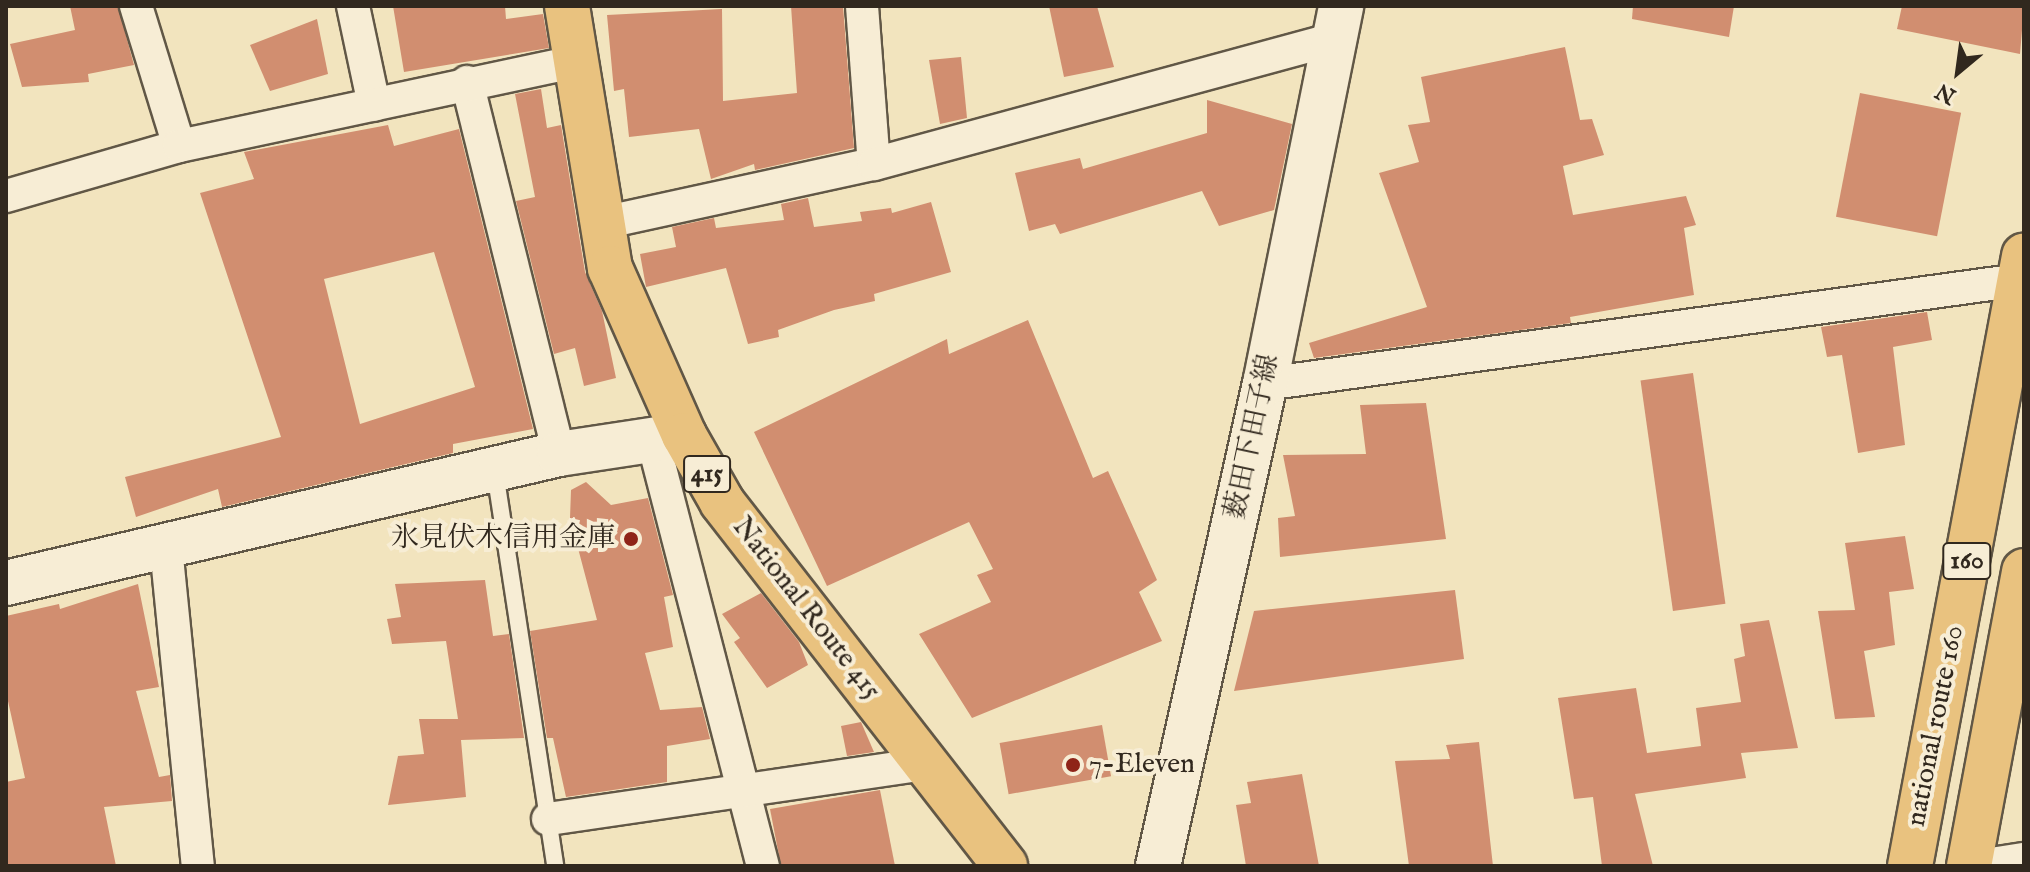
<!DOCTYPE html>
<meta charset="utf-8">
<style>
body{margin:0}
#map{position:relative;width:2030px;height:872px;overflow:hidden;background:#f2e4be;font-family:"IM FELL English","Noto Serif JP",serif}
div>[style]{position:absolute}
[style*='--x']{left:calc(var(--x)*1px);top:calc(var(--y)*1px);width:calc(var(--w)*1px);rotate:calc(var(--a)*1deg)}
.building>*{inset:0;background:#d18e70;transform-origin:0 0}
.roads{filter:drop-shadow(2px 0 #615746) drop-shadow(-2px 0 #615746) drop-shadow(0 2px #615746) drop-shadow(0 -2px #615746)}
.lane>*{height:16px;margin:-8px;padding:0 8px;transform-origin:8px;border-radius:8px;background:#f7edd5}
.street>*{height:32px;margin:-16px;padding:0 16px;transform-origin:16px;border-radius:16px;background:#f7edd5}
.secondary>*{height:44px;margin:-22px;padding:0 22px;transform-origin:22px;border-radius:22px;background:#f7edd5}
.highway>*{height:44px;margin:-22px;padding:0 22px;transform-origin:22px;border-radius:22px;background:#e9c27f}
.dots>*{width:22px;height:22px;translate:-50% -50%;box-sizing:border-box;border:4px solid #f7edd5;border-radius:50%}
span{translate:-50% -50%;white-space:nowrap;text-align:center;line-height:1.15;-webkit-text-stroke:8px #f7edd5;paint-order:stroke}
.shield-label span{padding:2px 6px;background:#f7edd5;border:2px solid;border-radius:6px;-webkit-text-stroke-width:0}
.shield-label{font-size:26px;color:#31281e;font-weight:700}
.street-label{font-size:28px;color:#31281e}
.poi-label{font-size:28px;color:#31281e}
.right{translate:-100% -50%;text-align:right}
.left{translate:0 -50%;text-align:left}
.frame{position:absolute;inset:0;border:8px solid #31281e;pointer-events:none}
.north{position:absolute;left:1918px;top:32px;width:80px;height:80px;-webkit-text-stroke:6px #f7edd5;paint-order:stroke;rotate:209deg;font-size:22px;font-weight:700;line-height:32px;text-align:center;color:#31281e}
.north::after{content:'';display:block;margin:auto;width:28px;height:36px;background:#31281e;clip-path:polygon(50% 0,100% 100%,50% 72%,0 100%)}
</style>
<div id="map">
<div class="building">
<div style="clip-path:polygon(70px 6px,118px 6px,134px 65px,88px 74px,89px 82px,22px 87px,10px 44px,75px 30px)"></div>
<div style="clip-path:polygon(393px 6px,505px 6px,506px 19px,543px 14px,549px 48px,404px 72px)"></div>
<div style="clip-path:polygon(791px 6px,843px 6px,854px 148px,755px 170px,754px 164px,711px 179px,699px 129px,629px 137px,624px 89px,614px 91px,607px 15px,722px 9px,723px 101px,797px 93px)"></div>
<div style="clip-path:polygon(1049px 6px,1097px 6px,1114px 67px,1064px 77px)"></div>
<div style="clip-path:polygon(1633px 6px,1734px 6px,1729px 37px,1632px 19px)"></div>
<div style="clip-path:polygon(1902px 6px,2024px 6px,2020px 54px,1897px 29px)"></div>
<div style="clip-path:polygon(317px 19px,328px 74px,270px 91px,250px 45px)"></div>
<div style="clip-path:polygon(1565px 47px,1580px 120px,1592px 119px,1604px 155px,1563px 166px,1573px 215px,1686px 196px,1696px 225px,1684px 228px,1694px 295px,1570px 317px,1571px 323px,1314px 358px,1309px 343px,1427px 307px,1379px 173px,1419px 162px,1408px 125px,1430px 122px,1421px 77px)"></div>
<div style="clip-path:polygon(961px 57px,967px 118px,940px 124px,929px 60px)"></div>
<div style="clip-path:polygon(541px 89px,547px 128px,561px 125px,585px 272px,602px 311px,616px 378px,584px 386px,575px 348px,554px 354px,516px 201px,535px 197px,515px 94px)"></div>
<div style="left:1860px;top:93px;width:103px;height:126px;rotate:11deg"></div>
<div style="clip-path:polygon(1207px 100px,1292px 124px,1274px 210px,1219px 226px,1202px 191px,1060px 234px,1055px 224px,1029px 231px,1015px 173px,1080px 158px,1083px 169px,1207px 133px)"></div>
<div style="clip-path:polygon(evenodd,388px 125px,394px 146px,459px 129px,533px 429px,453px 444px,453px 453px,222px 507px,218px 489px,136px 517px,125px 477px,281px 437px,200px 193px,254px 179px,244px 152px,388px 125px,434px 252px,475px 387px,360px 424px,324px 279px,434px 252px)"></div>
<div style="clip-path:polygon(808px 198px,814px 227px,862px 221px,860px 212px,891px 208px,892px 213px,931px 202px,951px 272px,874px 294px,875px 301px,834px 310px,778px 330px,779px 337px,748px 344px,726px 268px,646px 287px,640px 254px,676px 247px,672px 227px,714px 218px,716px 228px,784px 220px,781px 204px)"></div>
<div style="clip-path:polygon(1927px 312px,1932px 340px,1893px 347px,1905px 445px,1858px 453px,1842px 355px,1827px 357px,1821px 327px)"></div>
<div style="clip-path:polygon(1028px 320px,1093px 478px,1108px 471px,1157px 580px,1139px 592px,1162px 641px,972px 718px,919px 634px,991px 602px,977px 575px,993px 569px,969px 522px,827px 586px,754px 432px,947px 339px,949px 354px)"></div>
<div style="left:1693px;top:373px;width:233px;height:53px;rotate:82deg"></div>
<div style="clip-path:polygon(1426px 403px,1446px 539px,1280px 557px,1278px 518px,1295px 516px,1283px 455px,1366px 454px,1360px 405px)"></div>
<div style="clip-path:polygon(586px 482px,611px 505px,648px 498px,673px 595px,664px 597px,673px 647px,645px 653px,660px 710px,702px 707px,710px 739px,667px 746px,667px 782px,566px 797px,553px 738px,547px 738px,530px 631px,597px 620px,570px 518px,571px 490px)"></div>
<div style="clip-path:polygon(1905px 536px,1914px 589px,1889px 592px,1895px 645px,1864px 651px,1875px 717px,1835px 719px,1818px 611px,1855px 610px,1845px 543px)"></div>
<div style="clip-path:polygon(485px 580px,493px 636px,509px 634px,524px 738px,461px 740px,466px 797px,388px 805px,398px 756px,424px 754px,419px 719px,458px 719px,446px 641px,392px 644px,387px 619px,401px 617px,395px 584px)"></div>
<div style="clip-path:polygon(138px 584px,159px 687px,136px 691px,159px 777px,170px 775px,172px 801px,104px 807px,116px 866px,6px 866px,6px 782px,25px 778px,6px 692px,6px 616px,59px 604px,60px 609px)"></div>
<div style="clip-path:polygon(1455px 590px,1464px 659px,1234px 691px,1254px 611px)"></div>
<div style="clip-path:polygon(761px 593px,799px 642px,808px 665px,767px 688px,734px 642px,740px 638px,722px 614px)"></div>
<div style="clip-path:polygon(1769px 620px,1798px 748px,1741px 753px,1746px 778px,1635px 794px,1653px 866px,1602px 866px,1593px 797px,1574px 799px,1558px 698px,1636px 688px,1647px 753px,1701px 746px,1696px 708px,1741px 702px,1734px 659px,1745px 656px,1740px 624px)"></div>
<div style="clip-path:polygon(861px 722px,874px 752px,847px 756px,841px 726px)"></div>
<div style="left:1102px;top:725px;width:52px;height:104px;rotate:80deg"></div>
<div style="clip-path:polygon(1479px 742px,1493px 866px,1409px 866px,1395px 761px,1450px 759px,1446px 745px)"></div>
<div style="clip-path:polygon(1302px 774px,1319px 866px,1246px 866px,1236px 805px,1251px 803px,1247px 782px)"></div>
<div style="clip-path:polygon(880px 790px,895px 866px,781px 866px,770px 809px)"></div>
</div>
<div class="roads">
<div class="lane">
<div style="--x:495;--y:472;--w:399;--a:81.3"></div>
</div>
<div class="street">
<div style="--x:136;--y:6;--w:146;--a:72.9"></div>
<div style="--x:353;--y:6;--w:101;--a:78"></div>
<div style="--x:862;--y:6;--w:158;--a:85.7"></div>
<div style="--x:467;--y:82;--w:383;--a:76.1"></div>
<div style="--x:6;--y:196;--w:180;--a:-16.1"></div>
<div style="--x:179;--y:146;--w:405;--a:-12"></div>
<div style="--x:607;--y:222;--w:273;--a:-12.3"></div>
<div style="--x:874;--y:164;--w:477;--a:-15.2"></div>
<div style="--x:1265;--y:384;--w:761;--a:-7.85"></div>
<div style="--x:653;--y:441;--w:439;--a:75.5"></div>
<div style="--x:166;--y:547;--w:321;--a:84.3"></div>
<div style="--x:548;--y:819;--w:381;--a:-8.3"></div>
<div style="--x:1978;--y:866;--w:47;--a:-8.7"></div>
</div>
<div class="secondary">
<div style="--x:6;--y:583;--w:568;--a:-13.13"></div>
<div style="--x:559;--y:454;--w:126;--a:-8.6"></div>
<div style="--x:1158;--y:866;--w:494;--a:-77.5"></div>
<div style="--x:1265;--y:384;--w:386;--a:-78.6"></div>
</div>
<div class="highway">
<div style="--x:567;--y:6;--w:266;--a:80.7"></div>
<div style="--x:610;--y:268;--w:183;--a:66.1"></div>
<div style="--x:684;--y:435;--w:77;--a:60.4"></div>
<div style="--x:722;--y:502;--w:461;--a:52.1"></div>
<div style="--x:1910;--y:866;--w:621;--a:-79.41"></div>
<div style="--x:1969;--y:866;--w:300;--a:-79.4"></div>
</div>
</div>
<div class="dots">
<div style="left:631px;top:539px;background:#8f2418"></div>
<div style="left:1073px;top:765px;background:#8f2418"></div>
</div>
<div class="shield-label">
<span style="left:707px;top:474px">415</span>
<span style="left:1967px;top:561px">160</span>
</div>
<div class="street-label">
<span style="left:1253px;top:437px;rotate:-78deg">薮田下田子線</span>
<span style="left:806px;top:609px;rotate:52deg">National Route 415</span>
<span style="left:1936px;top:726px;rotate:-79deg">national route 160</span>
</div>
<div class="poi-label">
<span class="right" style="left:615px;top:539px">氷見伏木信用金庫</span>
<span class="left" style="left:1089px;top:765px">7-Eleven</span>
</div>
<div class="frame"></div>
<div class="north">N</div>
</div>
